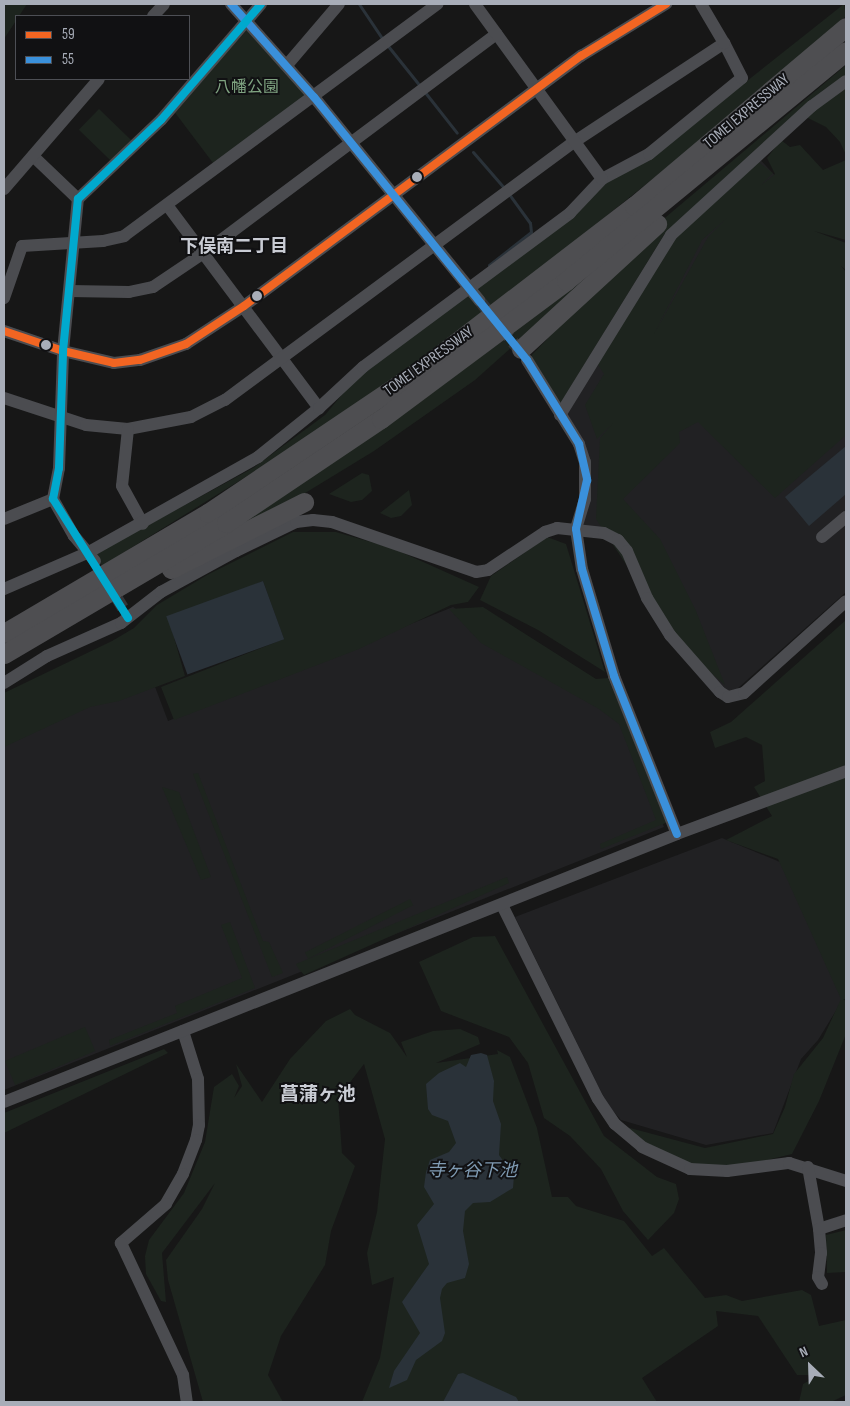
<!DOCTYPE html>
<meta charset="utf-8">
<style>
body{margin:0}
#map{position:relative;width:850px;height:1406px;overflow:hidden;background:#171717;font-family:"Sofia Sans Condensed","Noto Sans JP",sans-serif}
div>[style]{position:absolute}
[style*='--x']{left:calc(var(--x)*1px);top:calc(var(--y)*1px);width:calc(var(--w)*1px);rotate:calc(var(--a)*1deg)}
.built>*{inset:0;background:#212123}
.green>*{inset:0;background:#1d241e;transform-origin:0 0}
.water>*{inset:0;background:#2a3239;transform-origin:0 0}
.stream>*{height:3px;margin:-1.5px;padding:0 1.5px;transform-origin:1.5px;border-radius:1.5px;background:#2a3239}
.minor-tunnel>*{height:12px;margin-top:-6px;transform-origin:0;background:repeating-linear-gradient(90deg,#343537 0 12px,transparent 0 18px)}
.minor>*{height:12px;margin:-6px;padding:0 6px;transform-origin:6px;border-radius:6px;background:#4b4c50}
.highway>*{height:19px;margin:-9.5px;padding:0 9.5px;transform-origin:9.5px;border-radius:9.5px;background:#4e4e51}
.bus-1>*{height:8px;margin:-4px;padding:0 4px;transform-origin:4px;border-radius:4px;background:#f26522}
.bus-2>*{height:8px;margin:-4px;padding:0 4px;transform-origin:4px;border-radius:4px;background:#3a90db}
.bus-3>*{height:8px;margin:-4px;padding:0 4px;transform-origin:4px;border-radius:4px;background:#00a9ce}
.dots>*{width:14px;height:14px;translate:-50% -50%;box-sizing:border-box;border:2px solid #111113;border-radius:50%}
span{translate:-50% -50%;white-space:nowrap;text-align:center;line-height:1.15;-webkit-text-stroke:4px #111113;paint-order:stroke}
.park-label{font-size:16px;color:#7fa381}
.street-label{font-size:16px;color:#a8adb8}
.neighbourhood-label{font-size:18px;color:#c9ccd4;font-weight:700}
.water-label{font-size:18px;color:#7f9bb3;font-style:italic}
.quarter-label{font-size:19px;color:#c9ccd4;font-weight:700}
.frame{position:absolute;inset:0;border:5px solid #a8adb8;pointer-events:none}
.legend{position:absolute;left:15px;top:15px;width:175px;height:65px;box-sizing:border-box;background:#111113;border:1px solid #4d4f55;margin:0;padding:6px 9px;list-style:none;font-size:15px;color:#a8adb8}
.legend li{display:flex;align-items:center;gap:10px;height:25px}
.legend b{width:25px;border:1px solid #4d4f55}
.north{position:absolute;left:785px;top:1341px;width:50px;height:50px;-webkit-text-stroke:4px #111113;paint-order:stroke;rotate:336deg;font-size:14px;font-weight:700;line-height:20px;text-align:center;color:#a8adb8}
.north::after{content:'';display:block;margin:auto;width:18px;height:22px;background:#a8adb8;clip-path:polygon(50% 0,100% 100%,50% 72%,0 100%)}
</style>
<div id="map">
<div class="built">
<div style="clip-path:polygon(757px 156px,789px 191px,800px 194px,804px 230px,846px 272px,846px 592px,737px 689px,720px 692px,612px 537px,577px 525px,588px 461px,560px 415px)"></div>
<div style="clip-path:polygon(453px 607px,619px 716px,664px 827px,4px 1090px,4px 743px,143px 655px,168px 721px)"></div>
<div style="clip-path:polygon(722px 838px,780px 862px,845px 996px,818px 1040px,801px 1059px,773px 1133px,706px 1145px,621px 1120px,607px 1104px,515px 917px)"></div>
</div>
<div class="green">
<div style="clip-path:polygon(4px 4px,27px 4px,4px 39px)"></div>
<div style="clip-path:polygon(844px 4px,846px 16px,761px 92px,484px 314px,318px 432px,102px 566px,95px 554px,253px 468px,325px 415px,366px 366px,605px 183px,651px 157px)"></div>
<div style="clip-path:polygon(247px 30px,305px 91px,304px 97px,213px 163px,173px 110px)"></div>
<div style="clip-path:polygon(evenodd,846px 65px,846px 155px,840px 142px,826px 127px,804px 116px,754px 159px,773px 173px,760px 186px,775px 174px,767px 158px,781px 140px,790px 147px,800px 145px,823px 170px,846px 160px,846px 240px,814px 231px,846px 243px,846px 270px,841px 266px,846px 272px,846px 435px,775px 498px,698px 422px,679px 432px,680px 443px,623px 499px,660px 539px,696px 611px,725px 685px,680px 646px,596px 519px,600px 438px,613px 423px,597px 439px,585px 405px,604px 374px,597px 363px,671px 235px,741px 169px,664px 235px,560px 404px,527px 360px,660px 222px,846px 65px,727px 218px,708px 237px,654px 334px,702px 240px,727px 218px)"></div>
<div style="left:99px;top:109px;width:46px;height:29px;rotate:44deg"></div>
<div style="clip-path:polygon(578px 280px,585px 282px,475px 380px,374px 451px,297px 498px,225px 533px)"></div>
<div style="clip-path:polygon(362px 473px,369px 475px,372px 491px,362px 500px,351px 502px,329px 494px)"></div>
<div style="clip-path:polygon(409px 490px,412px 505px,401px 516px,391px 518px,380px 513px)"></div>
<div style="clip-path:polygon(293px 532px,336px 532px,392px 548px,479px 587px,468px 602px,451px 605px,359px 649px,174px 720px,161px 687px,284px 639px,263px 581px,169px 620px,185px 676px,119px 701px,90px 707px,4px 747px,4px 693px,112px 641px,134px 628px,157px 605px,207px 575px)"></div>
<div style="clip-path:polygon(547px 537px,566px 544px,605px 672px,538px 630px,480px 600px,491px 576px)"></div>
<div style="clip-path:polygon(483px 607px,596px 679px,608px 678px,668px 822px,601px 849px,600px 844px,656px 820px,619px 724px,599px 709px,481px 643px,449px 609px)"></div>
<div style="clip-path:polygon(846px 620px,846px 999px,843px 999px,846px 1001px,846px 1034px,819px 1101px,792px 1154px,721px 1171px,675px 1163px,615px 1124px,705px 1148px,773px 1134px,785px 1107px,794px 1074px,823px 1038px,841px 999px,778px 859px,726px 840px,772px 816px,754px 787px,765px 781px,762px 745px,746px 737px,715px 748px,710px 732px,731px 722px)"></div>
<div style="clip-path:polygon(198px 773px,263px 941px,269px 942px,283px 973px,272px 977px,193px 774px)"></div>
<div style="clip-path:polygon(162px 787px,179px 792px,211px 877px,201px 880px)"></div>
<div style="clip-path:polygon(507px 877px,509px 883px,304px 975px,298px 968px,296px 964px)"></div>
<div style="left:410px;top:899px;width:7px;height:118px;rotate:63deg"></div>
<div style="clip-path:polygon(230px 922px,255px 988px,110px 1046px,109px 1040px,177px 1013px,175px 1006px,242px 978px,221px 925px)"></div>
<div style="clip-path:polygon(495px 936px,604px 1136px,657px 1177px,676px 1184px,679px 1199px,674px 1213px,648px 1240px,623px 1211px,601px 1169px,570px 1136px,544px 1118px,528px 1063px,509px 1037px,441px 1011px,419px 962px,473px 937px)"></div>
<div style="clip-path:polygon(350px 1009px,355px 1015px,390px 1033px,407px 1057px,401px 1042px,433px 1031px,460px 1029px,478px 1037px,480px 1044px,436px 1063px,498px 1054px,497px 1050px,510px 1057px,537px 1128px,552px 1197px,568px 1197px,576px 1206px,624px 1221px,652px 1256px,664px 1248px,705px 1298px,726px 1295px,742px 1301px,802px 1290px,811px 1295px,819px 1326px,846px 1320px,846px 1395px,831px 1402px,799px 1402px,803px 1384px,819px 1375px,797px 1375px,758px 1316px,716px 1311px,718px 1326px,642px 1378px,657px 1402px,362px 1402px,380px 1358px,394px 1277px,372px 1285px,367px 1253px,377px 1212px,385px 1139px,364px 1064px,338px 1098px,342px 1153px,355px 1166px,331px 1231px,325px 1265px,281px 1336px,268px 1375px,283px 1402px,203px 1402px,168px 1280px,166px 1260px,202px 1209px,215px 1183px,162px 1253px,166px 1302px,161px 1301px,146px 1274px,145px 1256px,149px 1240px,184px 1193px,205px 1142px,214px 1087px,232px 1074px,239px 1086px,234px 1098px,242px 1086px,236px 1064px,262px 1102px,290px 1059px,326px 1021px)"></div>
<div style="left:85px;top:1027px;width:26px;height:87px;rotate:67deg"></div>
<div style="clip-path:polygon(164px 1049px,168px 1053px,4px 1133px,4px 1113px)"></div>
<div style="clip-path:polygon(846px 1230px,846px 1272px,827px 1273px,826px 1235px)"></div>
</div>
<div class="water">
<div style="clip-path:polygon(846px 446px,846px 494px,809px 526px,785px 497px)"></div>
<div style="left:263px;top:581px;width:62px;height:103px;rotate:70deg"></div>
<div style="clip-path:polygon(481px 1053px,487px 1055px,494px 1081px,493px 1101px,501px 1124px,499px 1155px,514px 1176px,513px 1188px,490px 1202px,473px 1203px,465px 1211px,463px 1231px,469px 1264px,465px 1278px,447px 1283px,442px 1289px,440px 1298px,445px 1333px,442px 1341px,416px 1360px,407px 1380px,389px 1388px,394px 1371px,420px 1333px,402px 1302px,429px 1264px,417px 1225px,434px 1204px,424px 1187px,426px 1172px,430px 1160px,449px 1152px,456px 1143px,448px 1121px,432px 1115px,428px 1109px,426px 1084px,439px 1073px,460px 1063px,466px 1067px,471px 1055px)"></div>
<div style="clip-path:polygon(463px 1373px,516px 1397px,519px 1402px,443px 1402px,458px 1374px)"></div>
</div>
<div class="stream">
<div style="--x:359;--y:4;--w:45;--a:56"></div>
<div style="--x:388;--y:46;--w:51;--a:51.3"></div>
<div style="--x:424;--y:91;--w:53;--a:51.8"></div>
<div style="--x:473;--y:152;--w:49;--a:49.1"></div>
<div style="--x:489;--y:265;--w:53;--a:-38.2"></div>
<div style="--x:531;--y:232;--w:9;--a:-96"></div>
<div style="--x:530;--y:223;--w:36;--a:-126"></div>
</div>
<div class="minor-tunnel">
<div style="--x:479;--y:300;--w:72;--a:51.2"></div>
<div style="--x:108;--y:584;--w:28;--a:58"></div>
</div>
<div class="minor">
<div style="--x:231;--y:4;--w:125;--a:48.3"></div>
<div style="--x:314;--y:97;--w:262;--a:50.9"></div>
<div style="--x:153;--y:16;--w:16;--a:-47"></div>
<div style="--x:287;--y:65;--w:80;--a:-49.6"></div>
<div style="--x:33;--y:156;--w:62;--a:43.7"></div>
<div style="--x:602;--y:179;--w:53;--a:-28"></div>
<div style="--x:649;--y:154;--w:120;--a:-39.3"></div>
<div style="--x:742;--y:78;--w:39;--a:-117"></div>
<div style="--x:4;--y:189;--w:145;--a:-49.2"></div>
<div style="--x:167;--y:205;--w:254;--a:53.2"></div>
<div style="--x:70;--y:291;--w:59;--a:1"></div>
<div style="--x:129;--y:292;--w:25;--a:-12"></div>
<div style="--x:153;--y:287;--w:63;--a:-33.9"></div>
<div style="--x:205;--y:252;--w:364;--a:-36.8"></div>
<div style="--x:4;--y:298;--w:55;--a:-70.9"></div>
<div style="--x:22;--y:246;--w:81;--a:-3.5"></div>
<div style="--x:103;--y:241;--w:22;--a:-13"></div>
<div style="--x:124;--y:236;--w:390;--a:-36.5"></div>
<div style="--x:4;--y:331;--w:62;--a:18.7"></div>
<div style="--x:63;--y:351;--w:52;--a:13.2"></div>
<div style="--x:114;--y:363;--w:26;--a:-7"></div>
<div style="--x:140;--y:360;--w:49;--a:-19.2"></div>
<div style="--x:186;--y:344;--w:69;--a:-33.2"></div>
<div style="--x:244;--y:306;--w:420;--a:-36.6"></div>
<div style="--x:581;--y:56;--w:100;--a:-31.5"></div>
<div style="--x:527;--y:360;--w:99;--a:58.2"></div>
<div style="--x:579;--y:444;--w:19;--a:72"></div>
<div style="--x:585;--y:462;--w:37;--a:90"></div>
<div style="--x:585;--y:499;--w:31;--a:107"></div>
<div style="--x:576;--y:529;--w:40;--a:81.5"></div>
<div style="--x:582;--y:569;--w:112;--a:73.3"></div>
<div style="--x:614;--y:676;--w:170;--a:68.3"></div>
<div style="--x:4;--y:398;--w:86;--a:18.2"></div>
<div style="--x:86;--y:425;--w:42;--a:5.4"></div>
<div style="--x:128;--y:429;--w:64;--a:-10.8"></div>
<div style="--x:191;--y:417;--w:38;--a:-27"></div>
<div style="--x:225;--y:400;--w:434;--a:-36.5"></div>
<div style="--x:574;--y:142;--w:180;--a:-33.4"></div>
<div style="--x:724;--y:43;--w:45;--a:-120.5"></div>
<div style="--x:560;--y:415;--w:211;--a:-58.3"></div>
<div style="--x:671;--y:235;--w:191;--a:-42.5"></div>
<div style="--x:812;--y:106;--w:42;--a:-36.3"></div>
<div style="--x:128;--y:429;--w:57;--a:96"></div>
<div style="--x:122;--y:486;--w:43;--a:61.1"></div>
<div style="--x:4;--y:519;--w:53;--a:-22.2"></div>
<div style="--x:822;--y:537;--w:31;--a:-40"></div>
<div style="--x:95;--y:561;--w:33;--a:-130"></div>
<div style="--x:74;--y:536;--w:43;--a:-119.6"></div>
<div style="--x:53;--y:499;--w:32;--a:-79"></div>
<div style="--x:59;--y:468;--w:117;--a:-88"></div>
<div style="--x:63;--y:351;--w:153;--a:-84.4"></div>
<div style="--x:78;--y:199;--w:115;--a:-43.6"></div>
<div style="--x:161;--y:120;--w:153;--a:-49.2"></div>
<div style="--x:4;--y:589;--w:93;--a:-23.5"></div>
<div style="--x:89;--y:552;--w:194;--a:-29.3"></div>
<div style="--x:258;--y:457;--w:78;--a:-38.8"></div>
<div style="--x:319;--y:408;--w:60;--a:-43"></div>
<div style="--x:363;--y:367;--w:258;--a:-36.6"></div>
<div style="--x:570;--y:213;--w:47;--a:-46.7"></div>
<div style="--x:602;--y:179;--w:216;--a:-126"></div>
<div style="--x:4;--y:683;--w:51;--a:-32.1"></div>
<div style="--x:47;--y:656;--w:81;--a:-24"></div>
<div style="--x:121;--y:623;--w:51;--a:-37.8"></div>
<div style="--x:161;--y:592;--w:85;--a:-28.7"></div>
<div style="--x:236;--y:551;--w:67;--a:-25.8"></div>
<div style="--x:296;--y:522;--w:17;--a:-7"></div>
<div style="--x:313;--y:520;--w:19;--a:6"></div>
<div style="--x:332;--y:522;--w:152;--a:19.1"></div>
<div style="--x:476;--y:572;--w:12;--a:-9"></div>
<div style="--x:488;--y:570;--w:69;--a:-33.7"></div>
<div style="--x:545;--y:532;--w:13;--a:-18"></div>
<div style="--x:557;--y:528;--w:47;--a:6.1"></div>
<div style="--x:604;--y:533;--w:16;--a:27"></div>
<div style="--x:618;--y:540;--w:14;--a:51"></div>
<div style="--x:627;--y:551;--w:51;--a:66.9"></div>
<div style="--x:647;--y:598;--w:44;--a:58.1"></div>
<div style="--x:670;--y:635;--w:76;--a:48.7"></div>
<div style="--x:720;--y:692;--w:9;--a:32"></div>
<div style="--x:728;--y:697;--w:16;--a:-14"></div>
<div style="--x:744;--y:693;--w:137;--a:-42"></div>
<div style="--x:502;--y:905;--w:216;--a:63.7"></div>
<div style="--x:598;--y:1099;--w:30;--a:56"></div>
<div style="--x:615;--y:1124;--w:35;--a:40"></div>
<div style="--x:642;--y:1147;--w:53;--a:24.6"></div>
<div style="--x:690;--y:1169;--w:37;--a:3"></div>
<div style="--x:727;--y:1171;--w:63;--a:-7.4"></div>
<div style="--x:789;--y:1163;--w:60;--a:17.5"></div>
<div style="--x:183;--y:1031;--w:50;--a:72.6"></div>
<div style="--x:198;--y:1079;--w:46;--a:88.8"></div>
<div style="--x:199;--y:1125;--w:15;--a:101"></div>
<div style="--x:196;--y:1140;--w:36;--a:111"></div>
<div style="--x:183;--y:1174;--w:34;--a:120"></div>
<div style="--x:166;--y:1204;--w:60;--a:139.1"></div>
<div style="--x:121;--y:1243;--w:146;--a:64.8"></div>
<div style="--x:183;--y:1375;--w:27;--a:82"></div>
<div style="--x:4;--y:1102;--w:724;--a:-21.71"></div>
<div style="--x:677;--y:834;--w:180;--a:-20.4"></div>
<div style="--x:808;--y:1167;--w:63;--a:79.9"></div>
<div style="--x:819;--y:1229;--w:24;--a:85"></div>
<div style="--x:821;--y:1253;--w:24;--a:97"></div>
<div style="--x:818;--y:1277;--w:8;--a:60"></div>
<div style="--x:819;--y:1229;--w:28;--a:-18"></div>
</div>
<div class="highway">
<div style="--x:521;--y:349;--w:185;--a:-42.6"></div>
<div style="--x:171;--y:569;--w:149;--a:-26.7"></div>
<div style="--x:4;--y:633;--w:237;--a:-30.5"></div>
<div style="--x:208;--y:513;--w:256;--a:-34"></div>
<div style="--x:420;--y:370;--w:270;--a:-37.5"></div>
<div style="--x:634;--y:206;--w:277;--a:-40.2"></div>
<div style="--x:4;--y:654;--w:258;--a:-30.5"></div>
<div style="--x:226;--y:523;--w:187;--a:-33.9"></div>
<div style="--x:381;--y:419;--w:231;--a:-36.7"></div>
<div style="--x:566;--y:281;--w:362;--a:-39.4"></div>
</div>
<div class="bus-1">
<div style="--x:4;--y:331;--w:62;--a:18.7"></div>
<div style="--x:63;--y:351;--w:52;--a:13.2"></div>
<div style="--x:114;--y:363;--w:26;--a:-7"></div>
<div style="--x:140;--y:360;--w:49;--a:-19.2"></div>
<div style="--x:186;--y:344;--w:69;--a:-33.2"></div>
<div style="--x:244;--y:306;--w:420;--a:-36.6"></div>
<div style="--x:581;--y:56;--w:100;--a:-31.5"></div>
</div>
<div class="bus-2">
<div style="--x:231;--y:4;--w:125;--a:48.3"></div>
<div style="--x:314;--y:97;--w:338;--a:51"></div>
<div style="--x:527;--y:360;--w:99;--a:58.2"></div>
<div style="--x:579;--y:444;--w:37;--a:77"></div>
<div style="--x:587;--y:480;--w:50;--a:102.7"></div>
<div style="--x:576;--y:529;--w:40;--a:81.5"></div>
<div style="--x:582;--y:569;--w:112;--a:73.3"></div>
<div style="--x:614;--y:676;--w:170;--a:68.3"></div>
</div>
<div class="bus-3">
<div style="--x:128;--y:618;--w:141;--a:-122.2"></div>
<div style="--x:53;--y:499;--w:32;--a:-79"></div>
<div style="--x:59;--y:468;--w:117;--a:-88"></div>
<div style="--x:63;--y:351;--w:153;--a:-84.4"></div>
<div style="--x:78;--y:199;--w:115;--a:-43.6"></div>
<div style="--x:161;--y:120;--w:153;--a:-49.2"></div>
</div>
<div class="dots">
<div style="left:417px;top:177px;background:#a8adb8"></div>
<div style="left:257px;top:296px;background:#a8adb8"></div>
<div style="left:46px;top:345px;background:#a8adb8"></div>
</div>
<div class="park-label">
<span style="left:247px;top:88px">八幡公園</span>
</div>
<div class="street-label">
<span style="left:747px;top:112px;rotate:-40deg">TOMEI EXPRESSWAY</span>
<span style="left:429px;top:362px;rotate:-36deg">TOMEI EXPRESSWAY</span>
</div>
<div class="neighbourhood-label">
<span style="left:234px;top:247px">下俣南二丁目</span>
</div>
<div class="water-label">
<span style="left:472px;top:1171px">寺ヶ谷下池</span>
</div>
<div class="quarter-label">
<span style="left:318px;top:1095px">菖蒲ヶ池</span>
</div>
<div class="frame"></div>
<ul class="legend">
<li><b style="height:6px;background:#f26522"></b>59</li>
<li><b style="height:6px;background:#3a90db"></b>55</li>
</ul>
<div class="north">N</div>
</div>
